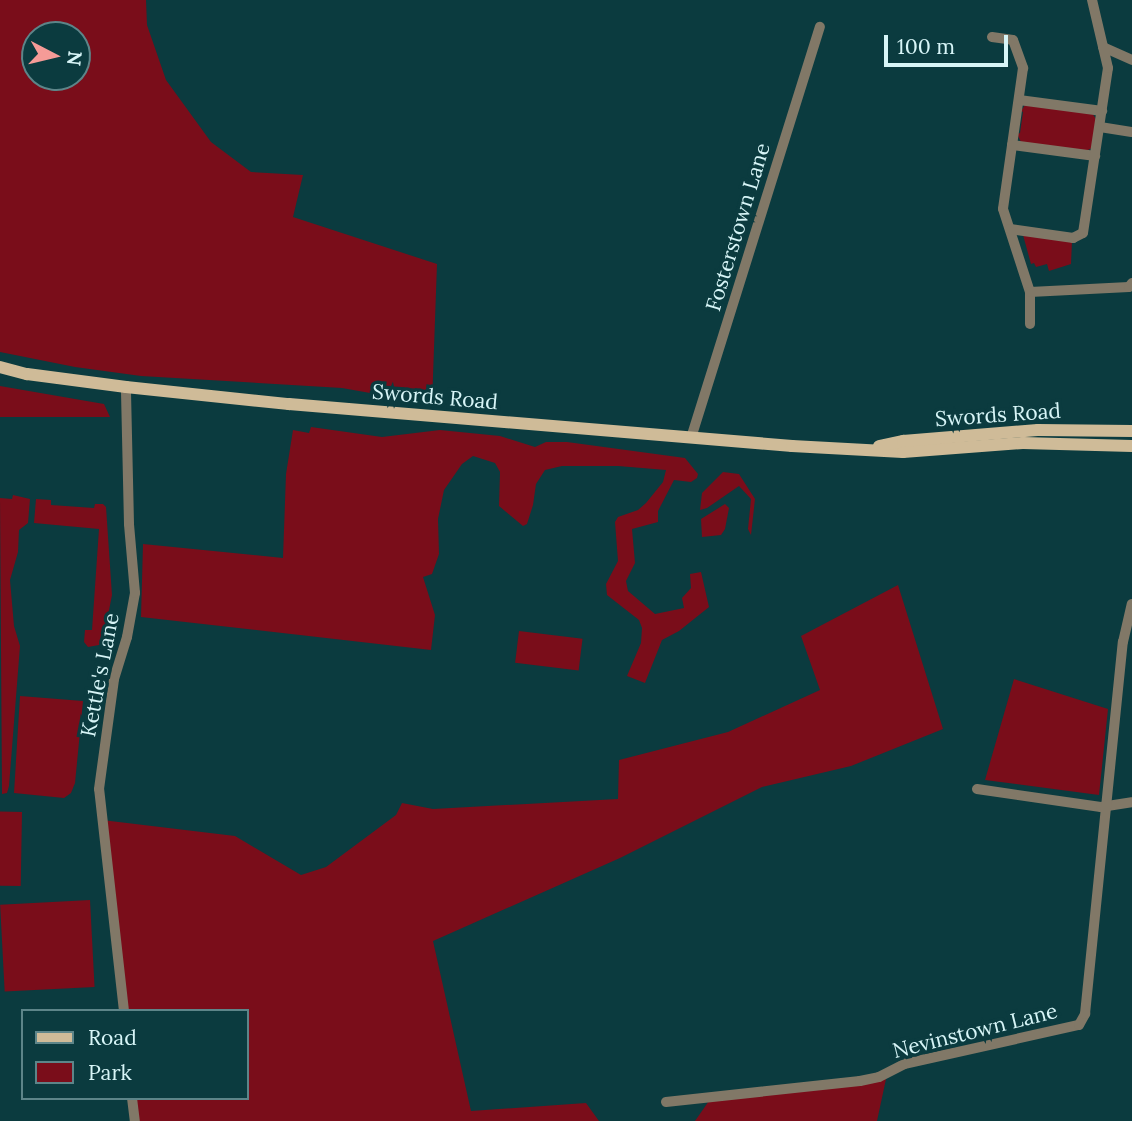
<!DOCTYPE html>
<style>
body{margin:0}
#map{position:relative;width:1132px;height:1121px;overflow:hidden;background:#0b3b3f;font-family:Lora,serif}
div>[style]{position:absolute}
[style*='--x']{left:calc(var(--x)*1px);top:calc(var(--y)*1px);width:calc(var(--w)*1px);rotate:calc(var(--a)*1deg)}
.green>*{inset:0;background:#7a0d1a;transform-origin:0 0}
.minor>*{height:10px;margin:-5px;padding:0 5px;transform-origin:5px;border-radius:5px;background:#817867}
.major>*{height:12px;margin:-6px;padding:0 6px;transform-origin:6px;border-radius:6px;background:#cfbb98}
span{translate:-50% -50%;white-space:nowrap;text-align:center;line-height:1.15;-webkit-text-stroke:7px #0b3b3f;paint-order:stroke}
.street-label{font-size:21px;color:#d7f5f7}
.legend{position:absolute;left:21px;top:1009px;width:228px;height:91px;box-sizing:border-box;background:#0b3b3f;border:2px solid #5d8589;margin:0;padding:9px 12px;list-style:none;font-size:21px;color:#d7f5f7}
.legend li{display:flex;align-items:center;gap:14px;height:35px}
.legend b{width:35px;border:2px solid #5d8589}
.north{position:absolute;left:21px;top:21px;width:70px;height:70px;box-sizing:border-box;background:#0b3b3f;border:2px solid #5d8589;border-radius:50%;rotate:97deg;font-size:19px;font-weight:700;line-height:28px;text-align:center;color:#d7f5f7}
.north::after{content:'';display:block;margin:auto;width:24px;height:32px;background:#f59b97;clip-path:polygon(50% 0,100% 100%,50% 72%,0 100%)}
.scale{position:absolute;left:884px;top:35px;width:124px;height:32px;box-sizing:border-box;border:4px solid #d7f5f7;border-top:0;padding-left:9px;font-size:21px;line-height:24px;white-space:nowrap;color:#d7f5f7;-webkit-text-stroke:5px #0b3b3f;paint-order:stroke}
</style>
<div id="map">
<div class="green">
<div style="clip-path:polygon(evenodd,0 0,146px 0,147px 25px,166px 80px,211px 142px,251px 172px,303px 175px,293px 217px,437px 264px,432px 404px,342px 388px,141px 376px,75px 367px,0 352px,0 0,35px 35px,77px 35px,77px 77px,35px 77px,35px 35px)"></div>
<div style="clip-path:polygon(1025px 105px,1092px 113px,1096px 119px,1092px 148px,1086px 151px,1021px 142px,1017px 134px,1020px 133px,1023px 112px,1021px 111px)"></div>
<div style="clip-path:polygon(1023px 235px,1072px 241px,1071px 264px,1049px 271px,1047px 264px,1036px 267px,1034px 263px,1031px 264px)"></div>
<div style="clip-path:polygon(0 386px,104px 404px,110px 417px,0 417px)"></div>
<div style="clip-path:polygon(311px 427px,382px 437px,440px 430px,500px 436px,535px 447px,546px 442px,567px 442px,685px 458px,698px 474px,697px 478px,691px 482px,674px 480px,658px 511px,658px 522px,632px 529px,635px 563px,626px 581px,628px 591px,655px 614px,684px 608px,682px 598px,691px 588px,690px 574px,701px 572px,709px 607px,679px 631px,662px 640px,645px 683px,627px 676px,641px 643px,642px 628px,639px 620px,607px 595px,606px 584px,618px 561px,615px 522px,618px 517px,638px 510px,646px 503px,663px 482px,666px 470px,618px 466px,562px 466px,545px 470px,536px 484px,533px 505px,527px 524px,523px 526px,499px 506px,500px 472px,495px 463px,473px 456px,462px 464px,444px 490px,438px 519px,439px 554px,432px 574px,423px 577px,435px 615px,431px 650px,141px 617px,143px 544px,283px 558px,286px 474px,293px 430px,309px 433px)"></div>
<div style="clip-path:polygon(723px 472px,739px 474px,755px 499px,751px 535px,748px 529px,751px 499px,739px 486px,707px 508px,700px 510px,702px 493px)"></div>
<div style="clip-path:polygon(13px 495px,30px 499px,28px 523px,19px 530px,18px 552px,10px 580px,14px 626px,20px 646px,9px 786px,7px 793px,2px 794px,0 498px,12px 499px)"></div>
<div style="clip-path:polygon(36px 499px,51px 500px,51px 505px,94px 508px,95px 504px,103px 504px,106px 507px,112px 595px,103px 641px,99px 645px,88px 647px,84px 642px,85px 630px,92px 630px,99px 529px,34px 523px)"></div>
<div style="clip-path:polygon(725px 504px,729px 508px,725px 529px,721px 535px,702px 537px,701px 519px)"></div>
<div style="clip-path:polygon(898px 585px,943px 729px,851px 766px,762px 787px,620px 858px,433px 941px,471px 1111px,586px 1103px,599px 1121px,139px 1121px,136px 1098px,247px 1098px,247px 1011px,127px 1011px,102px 820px,235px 836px,301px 875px,326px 867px,396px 815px,402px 803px,433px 809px,618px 799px,619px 760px,728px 732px,820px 690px,801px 636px)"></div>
<div style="left:519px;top:631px;width:64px;height:32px;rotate:7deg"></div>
<div style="clip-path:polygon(1014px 679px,1108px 709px,1099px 795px,985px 780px)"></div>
<div style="clip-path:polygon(20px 696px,83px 701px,75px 783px,71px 793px,64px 798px,14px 793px)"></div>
<div style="left:22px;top:812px;width:74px;height:22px;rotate:91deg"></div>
<div style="left:90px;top:900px;width:87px;height:90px;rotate:87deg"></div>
<div style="clip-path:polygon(882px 1075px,886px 1079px,877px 1121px,695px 1121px,711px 1098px)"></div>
</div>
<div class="minor">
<div style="--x:992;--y:37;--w:21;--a:8"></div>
<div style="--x:1013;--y:40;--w:30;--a:70"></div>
<div style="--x:1023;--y:68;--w:142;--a:98.1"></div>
<div style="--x:1003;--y:209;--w:87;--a:72"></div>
<div style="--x:1030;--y:292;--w:32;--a:90"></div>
<div style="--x:1103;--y:47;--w:32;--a:24"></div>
<div style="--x:1019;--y:100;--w:84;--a:7.5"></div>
<div style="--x:1100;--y:127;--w:32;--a:9"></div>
<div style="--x:1012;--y:145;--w:84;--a:7.5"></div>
<div style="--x:1010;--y:229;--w:64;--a:8.1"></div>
<div style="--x:1073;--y:238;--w:11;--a:-27"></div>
<div style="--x:1083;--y:233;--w:167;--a:-81.4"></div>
<div style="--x:1108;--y:68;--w:70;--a:-103.2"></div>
<div style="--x:1030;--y:292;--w:99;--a:-2.9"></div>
<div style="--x:1129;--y:287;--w:5;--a:-53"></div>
<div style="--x:691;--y:438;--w:431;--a:-72.6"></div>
<div style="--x:977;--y:789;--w:125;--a:8.3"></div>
<div style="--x:1101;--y:807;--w:31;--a:-9"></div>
<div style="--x:124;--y:1011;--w:223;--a:-96.4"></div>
<div style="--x:99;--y:789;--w:111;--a:-82.2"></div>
<div style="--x:114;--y:679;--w:44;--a:-72.8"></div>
<div style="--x:127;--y:637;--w:45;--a:-79.7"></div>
<div style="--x:135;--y:593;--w:69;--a:-95"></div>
<div style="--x:129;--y:524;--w:137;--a:-91.3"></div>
<div style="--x:132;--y:1098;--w:23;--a:83"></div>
<div style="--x:666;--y:1102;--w:195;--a:-6.2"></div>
<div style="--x:860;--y:1081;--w:19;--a:-12"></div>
<div style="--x:879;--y:1077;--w:28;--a:-27"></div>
<div style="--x:904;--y:1064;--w:179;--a:-12.6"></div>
<div style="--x:1079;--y:1025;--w:13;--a:-61"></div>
<div style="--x:1085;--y:1014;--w:374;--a:-84.2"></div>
<div style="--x:1123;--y:642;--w:39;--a:-77"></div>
</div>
<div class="major">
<div style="--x:0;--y:367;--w:28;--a:15"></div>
<div style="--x:27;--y:374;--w:100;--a:7.5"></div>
<div style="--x:126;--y:387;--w:164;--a:6"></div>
<div style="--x:289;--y:404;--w:505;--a:4.77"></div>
<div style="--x:792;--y:446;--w:111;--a:3.1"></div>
<div style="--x:903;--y:452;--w:120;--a:-4.3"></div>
<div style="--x:1023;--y:443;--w:109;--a:1.6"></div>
<div style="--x:879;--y:446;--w:25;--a:-12"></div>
<div style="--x:903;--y:441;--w:135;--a:-4.7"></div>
<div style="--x:1038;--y:430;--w:94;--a:0.6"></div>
</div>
<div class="street-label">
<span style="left:738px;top:227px;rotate:-73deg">Fosterstown Lane</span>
<span style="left:435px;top:397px;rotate:5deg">Swords Road</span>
<span style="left:998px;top:415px;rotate:-4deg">Swords Road</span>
<span style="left:100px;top:675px;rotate:-79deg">Kettle's Lane</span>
<span style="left:975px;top:1031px;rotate:-14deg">Nevinstown Lane</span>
</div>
<ul class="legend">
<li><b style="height:9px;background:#cfbb98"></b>Road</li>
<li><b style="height:19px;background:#7a0d1a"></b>Park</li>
</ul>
<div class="north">N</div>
<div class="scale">100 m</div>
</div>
